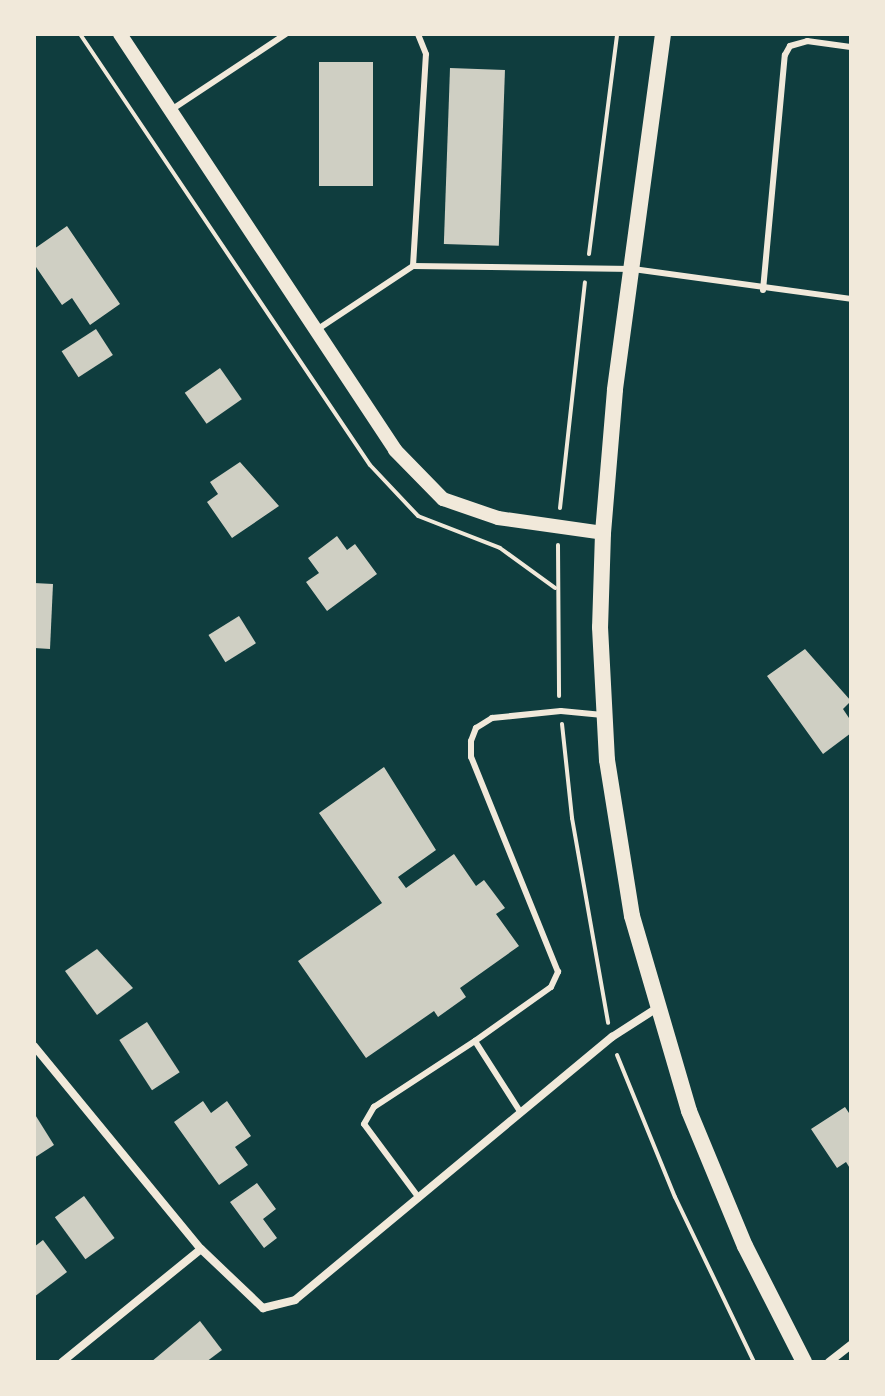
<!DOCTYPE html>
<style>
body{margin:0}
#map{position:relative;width:885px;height:1396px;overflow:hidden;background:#0f3d3e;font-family:"Roboto Condensed",sans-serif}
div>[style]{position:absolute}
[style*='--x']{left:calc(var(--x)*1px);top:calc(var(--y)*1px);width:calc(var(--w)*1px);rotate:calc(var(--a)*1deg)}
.building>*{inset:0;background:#cfcfc3;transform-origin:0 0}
.path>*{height:4px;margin:-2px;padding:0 2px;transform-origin:2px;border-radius:2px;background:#f1e9da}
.service>*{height:6px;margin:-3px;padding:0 3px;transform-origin:3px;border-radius:3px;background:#f1e9da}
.minor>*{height:8px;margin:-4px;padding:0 4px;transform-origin:4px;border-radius:4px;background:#f1e9da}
.tertiary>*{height:14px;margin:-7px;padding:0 7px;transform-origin:7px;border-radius:7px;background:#f1e9da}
.secondary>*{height:16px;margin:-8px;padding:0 8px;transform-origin:8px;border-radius:8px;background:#f1e9da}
span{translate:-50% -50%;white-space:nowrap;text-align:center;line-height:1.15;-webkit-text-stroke:8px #f1e9da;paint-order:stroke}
.frame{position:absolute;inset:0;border:36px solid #f1e9da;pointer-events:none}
</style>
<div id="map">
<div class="building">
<div style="left:319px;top:62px;width:54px;height:124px"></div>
<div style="left:450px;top:68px;width:55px;height:176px;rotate:2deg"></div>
<div style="clip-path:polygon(67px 226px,120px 304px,90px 325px,72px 298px,62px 305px,34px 264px,34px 249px)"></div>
<div style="left:96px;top:329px;width:31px;height:41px;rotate:57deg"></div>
<div style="left:220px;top:368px;width:38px;height:43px;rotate:55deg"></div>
<div style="clip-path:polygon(240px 462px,279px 506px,232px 538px,207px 502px,218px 494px,210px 482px)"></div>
<div style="clip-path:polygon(337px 536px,347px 550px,355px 544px,377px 574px,327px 611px,306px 582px,319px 573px,308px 558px)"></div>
<div style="clip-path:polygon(34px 583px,53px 584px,50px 649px,34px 648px)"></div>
<div style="left:239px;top:616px;width:32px;height:36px;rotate:58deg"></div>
<div style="clip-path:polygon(805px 649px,851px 701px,843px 709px,851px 721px,851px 733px,823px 754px,767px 676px)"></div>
<div style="clip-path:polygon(384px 767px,436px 850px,398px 877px,406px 888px,454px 854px,476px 886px,484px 880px,505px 908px,496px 914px,519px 946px,460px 988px,466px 997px,438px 1017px,434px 1011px,366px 1058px,298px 961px,382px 903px,319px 813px)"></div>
<div style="clip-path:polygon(97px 949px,133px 988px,97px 1015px,65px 971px)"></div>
<div style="left:147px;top:1022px;width:60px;height:33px;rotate:57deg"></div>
<div style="clip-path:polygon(203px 1101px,211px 1113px,227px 1101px,251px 1136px,235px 1147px,248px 1165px,219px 1185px,174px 1122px)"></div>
<div style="clip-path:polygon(845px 1107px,851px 1116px,851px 1170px,846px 1162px,837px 1168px,811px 1129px)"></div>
<div style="clip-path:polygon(34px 1113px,54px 1145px,34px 1158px)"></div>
<div style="clip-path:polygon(257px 1183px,276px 1209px,263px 1219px,277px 1238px,264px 1248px,230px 1202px)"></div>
<div style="left:84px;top:1196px;width:52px;height:36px;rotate:54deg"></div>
<div style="clip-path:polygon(43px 1240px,67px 1272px,34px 1297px,34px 1247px)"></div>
<div style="clip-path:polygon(200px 1321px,222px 1350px,206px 1362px,151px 1362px)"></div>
</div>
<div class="path">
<div style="--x:80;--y:34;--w:519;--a:56.07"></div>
<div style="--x:370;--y:465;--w:70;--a:46.7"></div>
<div style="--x:418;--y:516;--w:88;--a:21.3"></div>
<div style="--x:500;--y:548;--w:68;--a:36"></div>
<div style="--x:589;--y:254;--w:222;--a:-82.7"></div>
<div style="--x:560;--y:508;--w:227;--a:-83.7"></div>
<div style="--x:558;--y:545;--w:151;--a:89.6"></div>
<div style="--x:562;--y:724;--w:95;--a:83.9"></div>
<div style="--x:572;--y:818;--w:208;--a:80"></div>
<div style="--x:617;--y:1055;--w:153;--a:67.8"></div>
<div style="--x:675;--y:1197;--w:183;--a:64.4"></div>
</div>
<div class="service">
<div style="--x:171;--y:110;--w:138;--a:-33.5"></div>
<div style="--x:413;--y:266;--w:220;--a:0.8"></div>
<div style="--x:633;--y:269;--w:220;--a:7.8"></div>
<div style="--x:763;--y:290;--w:236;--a:-84.7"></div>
<div style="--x:785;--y:55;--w:10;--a:-61"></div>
<div style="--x:790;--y:46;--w:18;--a:-16"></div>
<div style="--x:807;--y:41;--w:44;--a:7.8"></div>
<div style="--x:318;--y:329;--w:114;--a:-33.6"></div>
<div style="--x:413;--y:266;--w:212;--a:-86.5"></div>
<div style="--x:426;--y:54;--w:22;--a:-112"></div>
<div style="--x:521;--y:1113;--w:85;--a:-122.6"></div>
<div style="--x:475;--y:1041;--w:93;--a:-35.4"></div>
<div style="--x:551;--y:987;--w:17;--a:-65"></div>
<div style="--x:558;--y:972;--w:232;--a:-112"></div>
<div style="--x:471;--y:757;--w:16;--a:-90"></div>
<div style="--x:471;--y:741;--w:14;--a:-69"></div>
<div style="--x:476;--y:728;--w:19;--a:-32"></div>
<div style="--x:492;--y:718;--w:69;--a:-5.8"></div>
<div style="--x:561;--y:711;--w:42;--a:5.4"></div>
<div style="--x:419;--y:1198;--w:92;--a:-126.6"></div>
<div style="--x:364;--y:1124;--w:20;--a:-60"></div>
<div style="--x:374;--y:1107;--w:121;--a:-33.2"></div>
</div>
<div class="minor">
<div style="--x:34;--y:1046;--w:263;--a:50.6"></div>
<div style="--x:201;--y:1249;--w:86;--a:43.6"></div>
<div style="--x:263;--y:1308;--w:33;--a:-14"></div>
<div style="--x:295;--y:1300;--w:412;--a:-39.7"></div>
<div style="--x:612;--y:1037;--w:54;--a:-32.8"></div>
<div style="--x:62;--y:1362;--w:179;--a:-39.1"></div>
<div style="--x:829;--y:1362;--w:28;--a:-38"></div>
</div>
<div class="tertiary">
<div style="--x:120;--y:34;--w:499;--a:56.5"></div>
<div style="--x:395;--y:450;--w:69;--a:45.6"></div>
<div style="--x:443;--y:499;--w:58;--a:19.1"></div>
<div style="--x:498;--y:518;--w:106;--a:8.1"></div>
</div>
<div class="secondary">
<div style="--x:663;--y:34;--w:359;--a:97.7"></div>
<div style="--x:615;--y:390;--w:144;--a:94.8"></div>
<div style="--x:603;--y:533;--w:94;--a:91.8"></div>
<div style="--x:600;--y:627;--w:133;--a:87"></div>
<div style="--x:607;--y:760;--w:158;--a:80.9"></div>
<div style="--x:632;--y:916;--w:203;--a:73.7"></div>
<div style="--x:689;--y:1111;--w:146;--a:67.5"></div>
<div style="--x:745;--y:1246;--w:130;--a:63"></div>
</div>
<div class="frame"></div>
</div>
